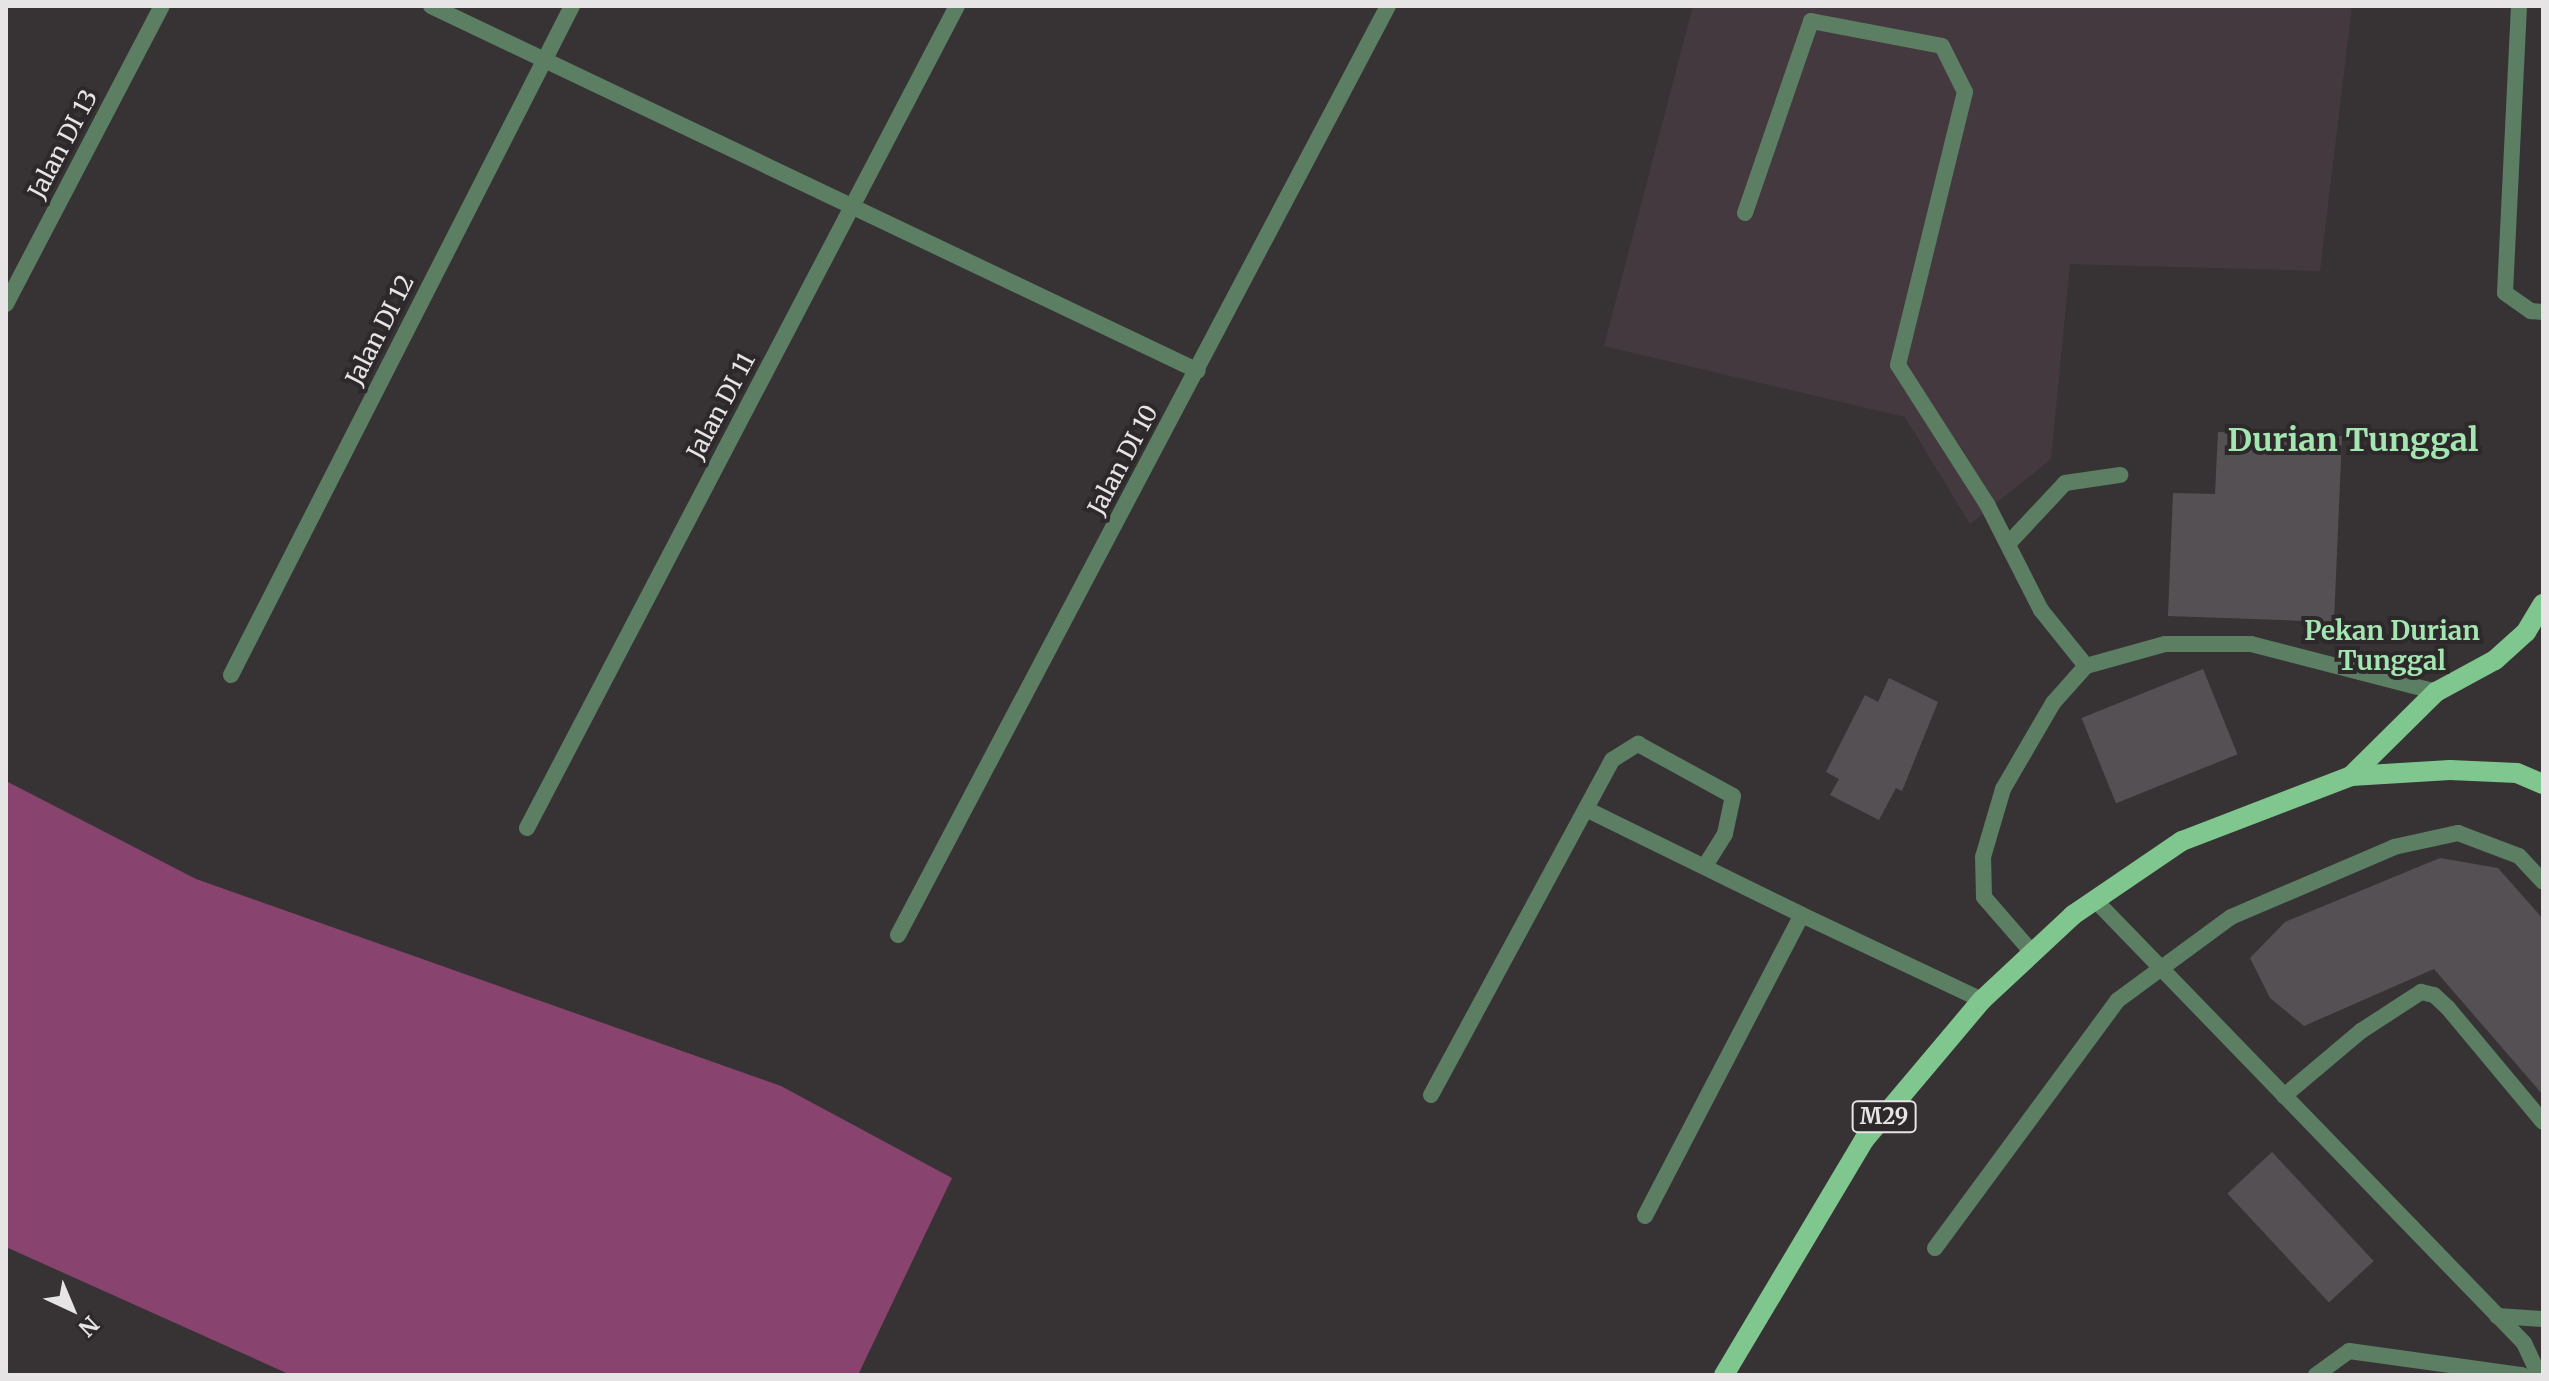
<!DOCTYPE html>
<style>
body{margin:0}
#map{position:relative;width:2549px;height:1381px;overflow:hidden;background:#373335;font-family:Merriweather,serif}
div>[style]{position:absolute}
[style*='--x']{left:calc(var(--x)*1px);top:calc(var(--y)*1px);width:calc(var(--w)*1px);rotate:calc(var(--a)*1deg)}
.built>*{inset:0;background:#44393f}
.green>*{inset:0;background:#88436e}
.building>*{inset:0;background:#555053;transform-origin:0 0}
.lane>*{height:16px;margin:-8px;padding:0 8px;transform-origin:8px;border-radius:8px;background:#5c7e63}
.street>*{height:16px;margin:-8px;padding:0 8px;transform-origin:8px;border-radius:8px;background:#5c7e63}
.primary>*{height:20px;margin:-10px;padding:0 10px;transform-origin:10px;border-radius:10px;background:#7fc68f}
span{translate:-50% -50%;white-space:nowrap;text-align:center;line-height:1.15;-webkit-text-stroke:8px #2d292b;paint-order:stroke}
.shield-label span{padding:2px 6px;background:#2d292b;border:2px solid;border-radius:6px;-webkit-text-stroke-width:0}
.shield-label{font-size:22px;color:#e7e4e6;font-weight:700}
.street-label{font-size:24px;color:#e7e4e6}
.neighbourhood-label{font-size:26px;color:#a3e6b1;font-weight:700}
.district-label{font-size:32px;color:#a3e6b1;font-weight:700}
.frame{position:absolute;inset:0;border:8px solid #e7e4e6;pointer-events:none}
.north{position:absolute;left:32px;top:1269px;width:80px;height:80px;-webkit-text-stroke:6px #2d292b;paint-order:stroke;rotate:136deg;font-size:22px;font-weight:700;line-height:32px;text-align:center;color:#e7e4e6}
.north::after{content:'';display:block;margin:auto;width:28px;height:36px;background:#e7e4e6;clip-path:polygon(50% 0,100% 100%,50% 72%,0 100%)}
</style>
<div id="map">
<div class="built">
<div style="clip-path:polygon(1693px 6px,2352px 6px,2320px 271px,2070px 264px,2051px 459px,1970px 524px,1905px 417px,1604px 346px)"></div>
</div>
<div class="green">
<div style="clip-path:polygon(6px 781px,196px 879px,781px 1086px,952px 1178px,858px 1375px,291px 1375px,6px 1247px)"></div>
</div>
<div class="building">
<div style="clip-path:polygon(2218px 432px,2342px 436px,2334px 622px,2168px 616px,2173px 493px,2215px 494px)"></div>
<div style="left:2203px;top:669px;width:92px;height:131px;rotate:68deg"></div>
<div style="clip-path:polygon(1889px 678px,1938px 702px,1902px 791px,1896px 788px,1879px 820px,1830px 795px,1839px 779px,1826px 772px,1865px 695px,1878px 702px)"></div>
<div style="clip-path:polygon(2440px 858px,2498px 868px,2543px 919px,2543px 1095px,2434px 969px,2304px 1026px,2270px 998px,2250px 958px,2285px 922px)"></div>
<div style="left:2272px;top:1152px;width:149px;height:61px;rotate:47deg"></div>
</div>
<div class="lane">
<div style="--x:1745;--y:213;--w:203;--a:-71"></div>
<div style="--x:1811;--y:21;--w:133;--a:10.8"></div>
<div style="--x:1942;--y:46;--w:51;--a:63.4"></div>
<div style="--x:1965;--y:92;--w:281;--a:103.8"></div>
<div style="--x:1898;--y:365;--w:165;--a:57.4"></div>
<div style="--x:1987;--y:504;--w:119;--a:63"></div>
<div style="--x:2041;--y:610;--w:72;--a:51.2"></div>
<div style="--x:2008;--y:544;--w:83;--a:-46.9"></div>
<div style="--x:2065;--y:483;--w:56;--a:-8.3"></div>
<div style="--x:1588;--y:810;--w:238;--a:26.1"></div>
<div style="--x:1431;--y:1095;--w:381;--a:-61.6"></div>
<div style="--x:1612;--y:760;--w:31;--a:-32"></div>
<div style="--x:1638;--y:744;--w:108;--a:28.7"></div>
<div style="--x:1733;--y:796;--w:39;--a:102"></div>
<div style="--x:1725;--y:834;--w:36;--a:122"></div>
<div style="--x:2284;--y:1096;--w:101;--a:-40.2"></div>
<div style="--x:2361;--y:1031;--w:72;--a:-33"></div>
<div style="--x:2421;--y:992;--w:13;--a:13"></div>
<div style="--x:2434;--y:995;--w:19;--a:43"></div>
<div style="--x:2448;--y:1008;--w:148;--a:50.2"></div>
<div style="--x:1645;--y:1216;--w:339;--a:-62.5"></div>
<div style="--x:1802;--y:915;--w:199;--a:25.3"></div>
</div>
<div class="street">
<div style="--x:431;--y:6;--w:849;--a:25.45"></div>
<div style="--x:2519;--y:6;--w:287;--a:92.8"></div>
<div style="--x:2505;--y:293;--w:32;--a:35"></div>
<div style="--x:2531;--y:311;--w:12;--a:5"></div>
<div style="--x:6;--y:304;--w:336;--a:-62.4"></div>
<div style="--x:231;--y:675;--w:751;--a:-62.99"></div>
<div style="--x:527;--y:828;--w:928;--a:-62.39"></div>
<div style="--x:2096;--y:901;--w:615;--a:45.92"></div>
<div style="--x:2524;--y:1343;--w:35;--a:65"></div>
<div style="--x:898;--y:935;--w:1050;--a:-62.19"></div>
<div style="--x:2030;--y:950;--w:70;--a:-131"></div>
<div style="--x:1984;--y:897;--w:40;--a:-91.4"></div>
<div style="--x:1983;--y:857;--w:71;--a:-73.6"></div>
<div style="--x:2003;--y:789;--w:99;--a:-59.8"></div>
<div style="--x:2053;--y:703;--w:50;--a:-48.3"></div>
<div style="--x:2086;--y:666;--w:82;--a:-15.6"></div>
<div style="--x:2165;--y:644;--w:86;--a:0"></div>
<div style="--x:2251;--y:644;--w:191;--a:14.5"></div>
<div style="--x:1935;--y:1248;--w:308;--a:-53.6"></div>
<div style="--x:2118;--y:1000;--w:140;--a:-36.3"></div>
<div style="--x:2231;--y:917;--w:177;--a:-23.2"></div>
<div style="--x:2394;--y:847;--w:66;--a:-12.3"></div>
<div style="--x:2458;--y:833;--w:65;--a:20.7"></div>
<div style="--x:2519;--y:856;--w:35;--a:47"></div>
<div style="--x:2497;--y:1316;--w:46;--a:3.7"></div>
<div style="--x:2316;--y:1375;--w:41;--a:-36"></div>
<div style="--x:2349;--y:1351;--w:175;--a:7.9"></div>
</div>
<div class="primary">
<div style="--x:2351;--y:776;--w:120;--a:-44.7"></div>
<div style="--x:2436;--y:692;--w:67;--a:-28.5"></div>
<div style="--x:2495;--y:660;--w:42;--a:-42.1"></div>
<div style="--x:2526;--y:632;--w:33;--a:-59"></div>
<div style="--x:1724;--y:1375;--w:274;--a:-59.2"></div>
<div style="--x:1864;--y:1140;--w:183;--a:-49.9"></div>
<div style="--x:1982;--y:1000;--w:125;--a:-43"></div>
<div style="--x:2073;--y:915;--w:132;--a:-34.2"></div>
<div style="--x:2182;--y:841;--w:181;--a:-21"></div>
<div style="--x:2351;--y:776;--w:99;--a:-3.5"></div>
<div style="--x:2450;--y:770;--w:67;--a:2.6"></div>
<div style="--x:2517;--y:773;--w:28;--a:23"></div>
</div>
<div class="shield-label">
<span style="left:1884px;top:1117px">M29</span>
</div>
<div class="street-label">
<span style="left:63px;top:144px;rotate:-62deg">Jalan DI 13</span>
<span style="left:380px;top:330px;rotate:-63deg">Jalan DI 12</span>
<span style="left:721px;top:406px;rotate:-62deg">Jalan DI 11</span>
<span style="left:1123px;top:460px;rotate:-62deg">Jalan DI 10</span>
</div>
<div class="neighbourhood-label">
<span style="left:2392px;top:646px">Pekan Durian<br>Tunggal</span>
</div>
<div class="district-label">
<span style="left:2353px;top:440px">Durian Tunggal</span>
</div>
<div class="frame"></div>
<div class="north">N</div>
</div>
